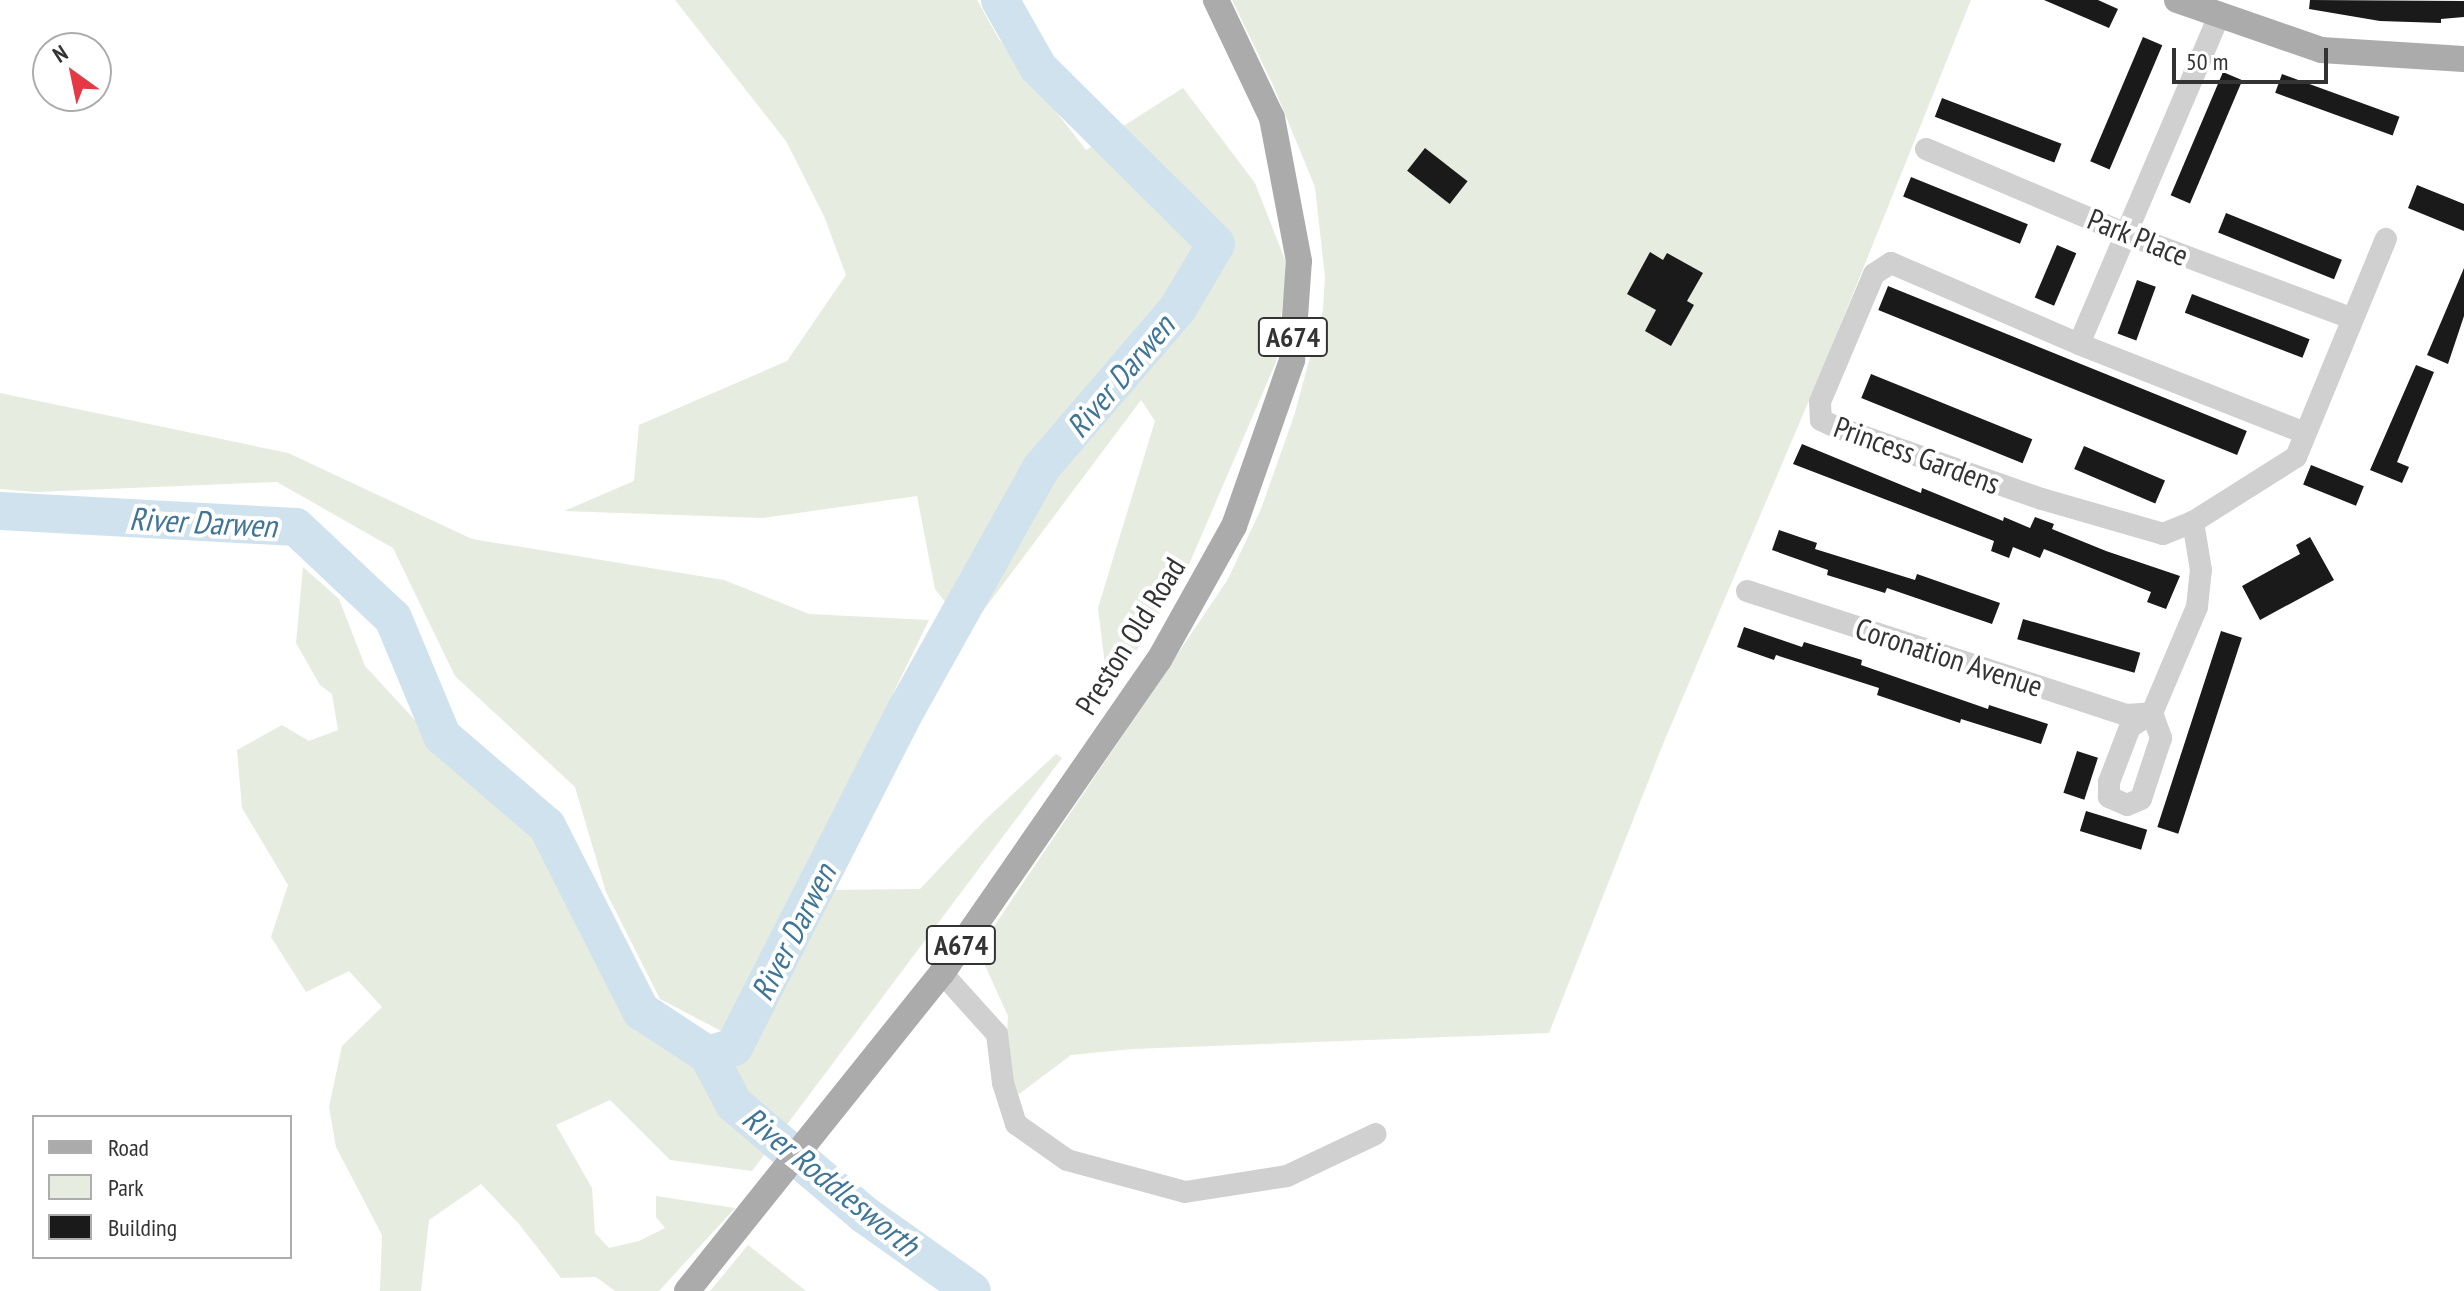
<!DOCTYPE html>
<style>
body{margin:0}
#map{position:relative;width:2464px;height:1291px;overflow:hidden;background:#fff;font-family:"PT Sans Narrow",sans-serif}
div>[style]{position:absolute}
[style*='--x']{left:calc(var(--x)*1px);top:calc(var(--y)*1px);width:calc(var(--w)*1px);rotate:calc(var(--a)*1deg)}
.green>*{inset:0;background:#e6ecdf}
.river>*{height:38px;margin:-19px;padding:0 19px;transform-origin:19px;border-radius:19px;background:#cfe2ee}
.building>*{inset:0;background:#1a1a1a;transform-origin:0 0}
.minor>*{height:22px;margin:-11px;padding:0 11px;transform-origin:11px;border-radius:11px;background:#d0d0d0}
.major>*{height:26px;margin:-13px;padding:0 13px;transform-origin:13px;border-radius:13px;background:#ababab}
span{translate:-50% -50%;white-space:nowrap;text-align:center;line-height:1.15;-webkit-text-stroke:8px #fff;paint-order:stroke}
.shield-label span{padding:2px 6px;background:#fff;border:2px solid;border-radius:6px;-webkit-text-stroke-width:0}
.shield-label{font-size:28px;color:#333;font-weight:700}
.street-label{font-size:30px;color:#333}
.water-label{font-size:32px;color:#3f7597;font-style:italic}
.legend{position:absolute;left:32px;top:1115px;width:260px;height:144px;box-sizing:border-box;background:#fff;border:2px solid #adadad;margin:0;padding:10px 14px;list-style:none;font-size:24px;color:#333}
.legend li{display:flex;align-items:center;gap:16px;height:40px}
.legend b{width:40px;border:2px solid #adadad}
.north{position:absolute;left:32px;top:32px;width:80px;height:80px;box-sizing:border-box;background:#fff;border:2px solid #adadad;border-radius:50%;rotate:327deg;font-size:22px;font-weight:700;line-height:32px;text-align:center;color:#333}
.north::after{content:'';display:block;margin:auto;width:28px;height:36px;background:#e63946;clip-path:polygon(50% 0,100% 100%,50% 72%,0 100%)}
.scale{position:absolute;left:2172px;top:48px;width:156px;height:36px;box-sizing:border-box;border:4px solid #333;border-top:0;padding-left:10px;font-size:24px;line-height:28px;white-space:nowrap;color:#333;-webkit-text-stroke:6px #fff;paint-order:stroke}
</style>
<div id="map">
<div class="green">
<div style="clip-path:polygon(675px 0,977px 0,999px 39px,1086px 150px,1183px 88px,1255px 183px,1287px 265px,1276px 362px,1184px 576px,1115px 684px,1106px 673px,1098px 608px,1155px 421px,1141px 400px,968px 631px,935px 589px,917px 496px,763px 518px,564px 511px,634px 481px,639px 425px,787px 361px,846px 275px,824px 216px,786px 141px)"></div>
<div style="clip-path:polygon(1232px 0,1971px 0,1830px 351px,1663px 744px,1549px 1033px,1132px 1049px,1071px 1055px,1019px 1094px,1004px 1081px,1008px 1016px,978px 950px,1228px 579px,1261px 509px,1294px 416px,1323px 310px,1325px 277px,1315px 187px,1273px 85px)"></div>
<div style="clip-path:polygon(0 393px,288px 453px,472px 539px,724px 580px,809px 614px,929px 620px,737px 1012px,723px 1032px,660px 999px,606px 892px,575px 787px,455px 676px,393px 548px,277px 482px,36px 492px,0 489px)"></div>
<div style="clip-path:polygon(303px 567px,339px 599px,365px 666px,450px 758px,531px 825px,579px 889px,637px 1029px,711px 1068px,735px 1058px,830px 890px,920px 889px,985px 820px,1056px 754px,1062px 758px,752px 1171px,670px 1160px,610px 1100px,556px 1125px,592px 1188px,595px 1233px,609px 1248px,639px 1241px,665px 1228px,656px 1217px,656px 1196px,735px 1208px,659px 1291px,615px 1291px,596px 1277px,561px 1278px,519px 1224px,481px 1184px,429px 1220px,421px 1291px,380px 1291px,382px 1235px,336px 1147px,329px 1107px,342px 1046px,382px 1007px,349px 971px,306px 992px,271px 937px,288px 885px,242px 808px,237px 750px,282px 725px,309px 741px,338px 730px,332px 694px,320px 685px,296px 643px)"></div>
<div style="clip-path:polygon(748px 1245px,806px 1291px,710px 1291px)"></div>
</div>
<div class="river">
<div style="--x:0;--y:511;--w:296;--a:3.1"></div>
<div style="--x:296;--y:527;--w:133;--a:43.2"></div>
<div style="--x:393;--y:618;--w:128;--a:67.4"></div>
<div style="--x:442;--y:736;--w:138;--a:40.6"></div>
<div style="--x:547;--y:826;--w:208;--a:63.1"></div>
<div style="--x:641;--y:1011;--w:80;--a:33.3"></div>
<div style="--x:708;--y:1055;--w:27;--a:-17"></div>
<div style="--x:734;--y:1047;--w:381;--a:-63"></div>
<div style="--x:907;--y:708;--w:275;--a:-60.8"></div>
<div style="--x:1041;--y:468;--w:211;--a:-49.4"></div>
<div style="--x:1178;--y:308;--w:74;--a:-59.3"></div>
<div style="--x:1216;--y:244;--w:251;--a:-135.2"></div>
<div style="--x:1038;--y:67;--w:77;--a:-119.6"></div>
<div style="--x:708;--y:1055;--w:55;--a:62"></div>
<div style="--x:734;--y:1104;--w:172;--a:40.3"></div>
<div style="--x:865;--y:1215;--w:131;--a:35.4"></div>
</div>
<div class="building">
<div style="clip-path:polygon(2044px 0,2098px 0,2118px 9px,2109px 28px)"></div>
<div style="clip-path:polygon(2310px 0,2464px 1px,2464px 17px,2441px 19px,2441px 23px,2380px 21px,2309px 9px)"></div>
<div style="left:2143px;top:37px;width:21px;height:135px;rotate:23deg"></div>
<div style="left:2223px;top:72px;width:21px;height:134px;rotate:23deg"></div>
<div style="left:2282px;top:74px;width:125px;height:20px;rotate:20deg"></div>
<div style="left:1942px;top:98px;width:128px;height:20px;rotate:21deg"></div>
<div style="left:1425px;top:148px;width:54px;height:29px;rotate:38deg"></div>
<div style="left:1911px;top:177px;width:126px;height:21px;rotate:22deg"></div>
<div style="clip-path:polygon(2417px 185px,2464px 204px,2464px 231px,2408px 208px)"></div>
<div style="left:2226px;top:213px;width:125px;height:21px;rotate:22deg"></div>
<div style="left:2057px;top:245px;width:21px;height:57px;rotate:23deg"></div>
<div style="clip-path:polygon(1650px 252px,1663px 260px,1667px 253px,1703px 273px,1687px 301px,1694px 305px,1671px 346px,1645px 331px,1656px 310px,1627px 294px)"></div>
<div style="clip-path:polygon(2464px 268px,2464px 316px,2448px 364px,2427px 355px)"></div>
<div style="left:2137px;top:280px;width:20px;height:57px;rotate:20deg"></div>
<div style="left:1888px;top:286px;width:387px;height:26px;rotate:22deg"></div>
<div style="left:2192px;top:294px;width:126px;height:20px;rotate:21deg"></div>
<div style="clip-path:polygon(2416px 365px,2434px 372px,2397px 462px,2409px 467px,2402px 483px,2370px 470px)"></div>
<div style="left:1871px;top:374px;width:174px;height:26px;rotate:22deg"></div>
<div style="clip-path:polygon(1802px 444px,1921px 493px,1922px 488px,2003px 521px,2004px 517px,2030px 528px,2035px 517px,2054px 524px,2052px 529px,2106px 551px,2180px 576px,2166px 609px,2147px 602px,2151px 592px,2044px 549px,2040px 558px,2013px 547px,2009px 558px,1991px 551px,1994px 541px,1793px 464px)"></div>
<div style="left:2084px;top:446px;width:88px;height:25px;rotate:23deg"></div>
<div style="left:2311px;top:465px;width:57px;height:21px;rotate:22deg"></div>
<div style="clip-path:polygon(1779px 530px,1817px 543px,1815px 549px,1915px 580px,1917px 574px,2000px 603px,1992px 624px,1887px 588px,1885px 593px,1827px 575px,1828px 570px,1772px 550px)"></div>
<div style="clip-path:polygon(2310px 537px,2334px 580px,2260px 620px,2242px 586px,2300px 554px,2296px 545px)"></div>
<div style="left:2023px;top:619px;width:122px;height:21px;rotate:16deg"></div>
<div style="clip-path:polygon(1744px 627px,1802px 647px,1804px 642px,1862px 660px,1861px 665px,1988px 709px,1989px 705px,2048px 724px,2041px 744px,1961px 719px,1960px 723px,1877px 695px,1879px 688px,1776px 655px,1774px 660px,1737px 647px)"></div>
<div style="left:2221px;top:631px;width:22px;height:206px;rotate:18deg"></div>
<div style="left:2077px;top:751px;width:22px;height:44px;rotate:18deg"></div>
<div style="left:2086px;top:811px;width:64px;height:21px;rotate:17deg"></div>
</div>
<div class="minor">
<div style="--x:1926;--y:149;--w:217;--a:23"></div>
<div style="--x:2126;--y:234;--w:242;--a:20.5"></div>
<div style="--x:2079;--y:344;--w:358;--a:-66.9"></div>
<div style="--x:2305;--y:433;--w:243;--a:-158.5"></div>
<div style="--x:2079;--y:344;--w:205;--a:-156.7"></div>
<div style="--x:1891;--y:263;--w:20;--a:147"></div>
<div style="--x:1874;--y:274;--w:139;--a:112.9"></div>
<div style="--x:1820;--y:402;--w:18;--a:87"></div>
<div style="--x:1821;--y:420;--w:17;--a:25"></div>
<div style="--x:1836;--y:427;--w:218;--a:19.3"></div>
<div style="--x:2042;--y:499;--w:126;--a:16.1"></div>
<div style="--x:2163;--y:534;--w:32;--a:-22"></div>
<div style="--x:2193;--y:522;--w:122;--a:-32.3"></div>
<div style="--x:2296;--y:457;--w:236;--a:-67.6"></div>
<div style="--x:1747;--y:591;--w:399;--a:18.1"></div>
<div style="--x:2126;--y:715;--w:26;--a:-4"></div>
<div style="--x:2152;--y:713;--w:27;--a:70"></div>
<div style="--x:2161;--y:738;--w:64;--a:108.2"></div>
<div style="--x:2141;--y:799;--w:15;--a:157"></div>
<div style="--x:2127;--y:805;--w:20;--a:-156"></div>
<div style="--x:2109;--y:797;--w:15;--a:-90"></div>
<div style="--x:2109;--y:782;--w:59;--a:-69.1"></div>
<div style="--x:2130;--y:727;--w:26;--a:-32"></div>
<div style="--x:2152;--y:713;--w:115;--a:-67"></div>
<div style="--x:2197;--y:607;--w:37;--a:-84"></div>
<div style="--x:2201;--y:570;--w:49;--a:-99.5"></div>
<div style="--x:942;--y:973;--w:82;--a:48"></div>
<div style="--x:997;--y:1034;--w:49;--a:83"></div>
<div style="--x:1003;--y:1083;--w:43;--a:72.4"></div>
<div style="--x:1016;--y:1124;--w:62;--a:35.2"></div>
<div style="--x:1067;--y:1160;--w:122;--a:15.2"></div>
<div style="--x:1185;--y:1192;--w:103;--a:-8.9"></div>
<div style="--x:1287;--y:1176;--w:98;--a:-25.3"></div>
</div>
<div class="major">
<div style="--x:2177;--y:0;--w:152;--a:19.1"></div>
<div style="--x:2321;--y:50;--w:143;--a:3.6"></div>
<div style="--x:687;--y:1291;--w:408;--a:-51.3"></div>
<div style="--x:942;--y:973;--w:381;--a:-55.3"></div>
<div style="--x:1159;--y:660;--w:154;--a:-60.8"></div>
<div style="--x:1234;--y:526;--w:176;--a:-70.7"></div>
<div style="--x:1292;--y:360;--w:99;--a:-86"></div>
<div style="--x:1299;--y:261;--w:146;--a:-100.7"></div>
<div style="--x:1272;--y:118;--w:131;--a:-115.4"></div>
</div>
<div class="shield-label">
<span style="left:1293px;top:337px">A674</span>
<span style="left:961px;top:945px">A674</span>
</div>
<div class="street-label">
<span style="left:2138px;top:237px;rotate:22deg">Park Place</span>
<span style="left:1917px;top:455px;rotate:20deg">Princess Gardens</span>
<span style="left:1130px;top:636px;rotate:-58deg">Preston Old Road</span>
<span style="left:1949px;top:657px;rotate:18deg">Coronation Avenue</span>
</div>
<div class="water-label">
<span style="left:1120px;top:376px;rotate:-50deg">River Darwen</span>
<span style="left:203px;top:522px;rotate:3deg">River Darwen</span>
<span style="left:793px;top:932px;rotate:-63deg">River Darwen</span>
<span style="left:831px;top:1181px;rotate:39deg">River Roddlesworth</span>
</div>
<ul class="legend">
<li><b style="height:10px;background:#ababab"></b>Road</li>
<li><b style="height:22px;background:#e6ecdf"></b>Park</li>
<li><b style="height:22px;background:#1a1a1a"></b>Building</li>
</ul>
<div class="north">N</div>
<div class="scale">50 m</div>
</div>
